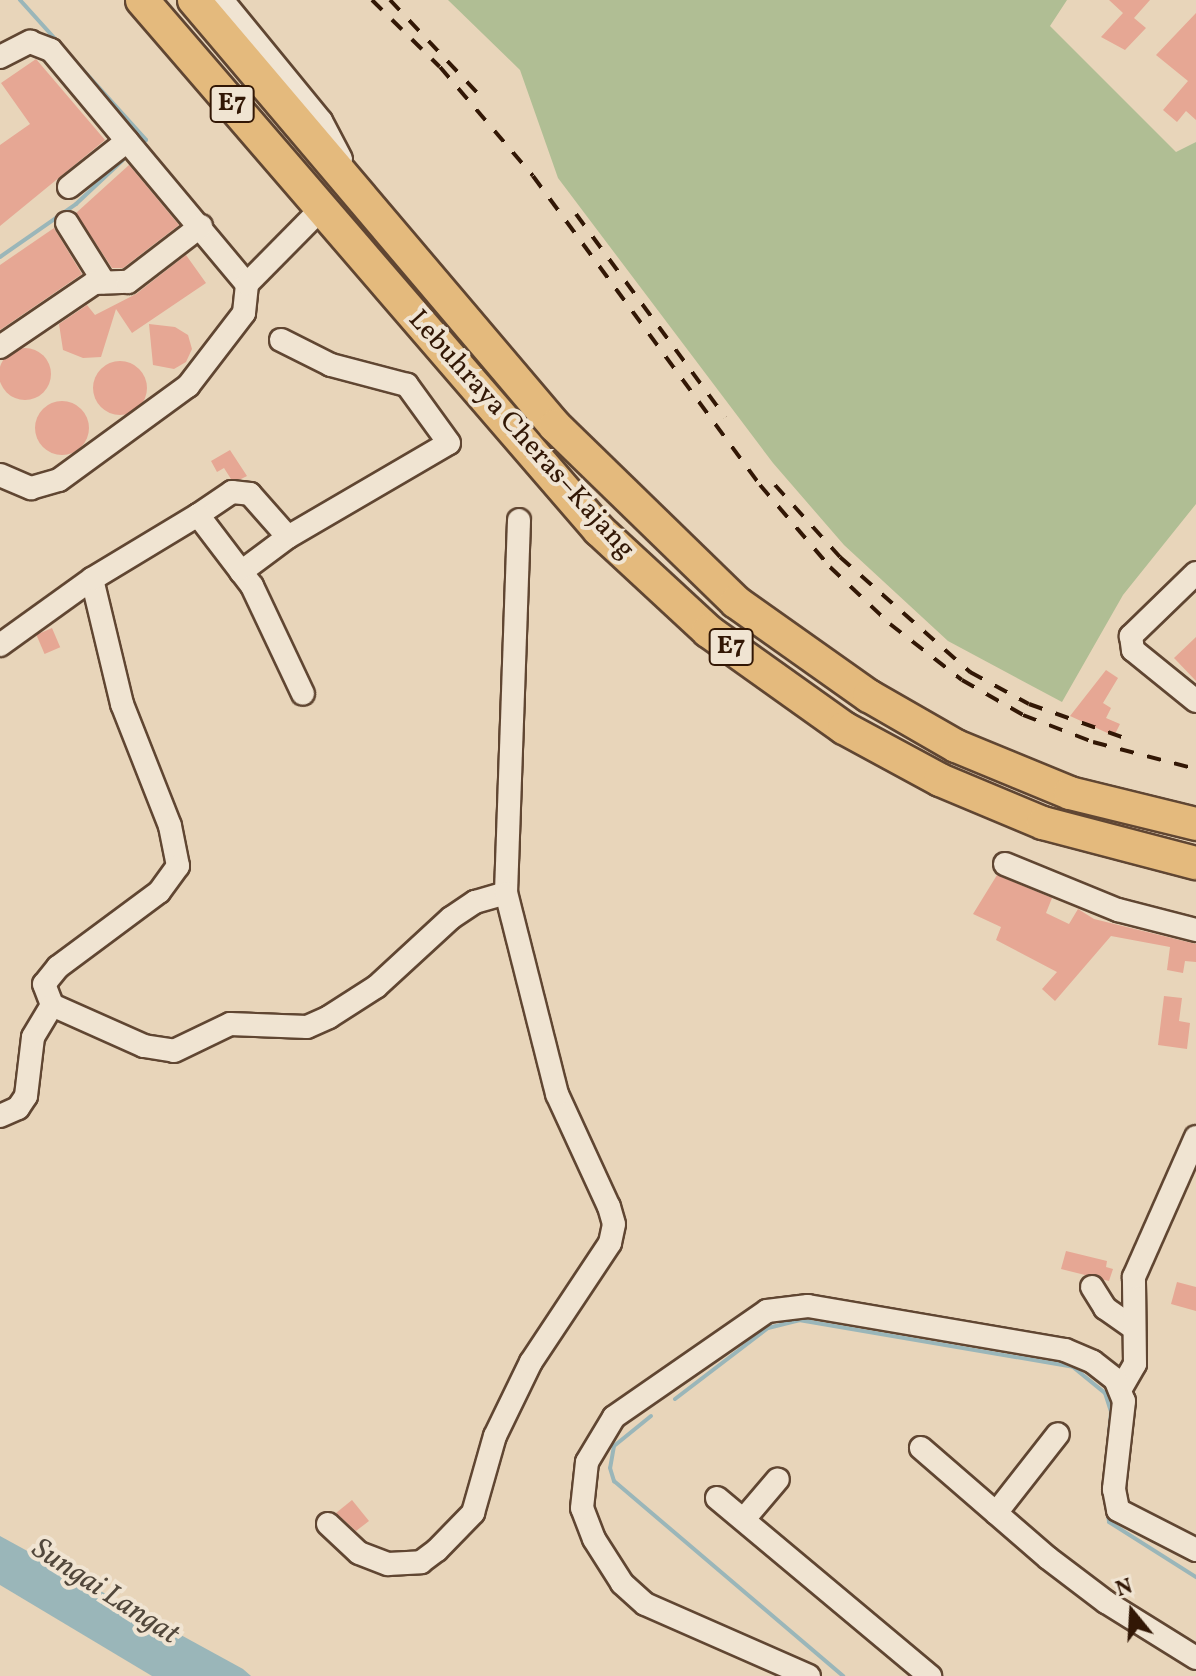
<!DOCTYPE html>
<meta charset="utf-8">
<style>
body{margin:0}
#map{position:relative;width:1196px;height:1676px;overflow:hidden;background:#e8d5ba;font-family:Vollkorn,serif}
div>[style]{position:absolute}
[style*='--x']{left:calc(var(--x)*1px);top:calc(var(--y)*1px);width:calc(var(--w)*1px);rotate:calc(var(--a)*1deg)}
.green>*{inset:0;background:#b0be94}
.water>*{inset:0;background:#9ab6b9}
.stream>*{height:4px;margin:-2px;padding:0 2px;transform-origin:2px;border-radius:2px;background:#9ab6b9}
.building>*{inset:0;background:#e6a794;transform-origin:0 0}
.round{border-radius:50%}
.roads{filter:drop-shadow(2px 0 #604632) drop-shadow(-2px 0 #604632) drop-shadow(0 2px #604632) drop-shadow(0 -2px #604632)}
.minor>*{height:22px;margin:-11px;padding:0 11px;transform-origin:11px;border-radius:11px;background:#f0e4d2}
.highway>*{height:32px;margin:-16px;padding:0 16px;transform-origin:16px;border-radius:16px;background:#e4ba7d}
.rail>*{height:4px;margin-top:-2px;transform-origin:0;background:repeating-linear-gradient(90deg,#321705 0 14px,transparent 0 28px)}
span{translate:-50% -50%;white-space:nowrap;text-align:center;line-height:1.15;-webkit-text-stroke:8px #f0e4d2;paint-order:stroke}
.shield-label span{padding:2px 6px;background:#f0e4d2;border:2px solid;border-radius:6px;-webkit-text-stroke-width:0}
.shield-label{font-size:26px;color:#321705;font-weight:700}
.street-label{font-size:28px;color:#321705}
.water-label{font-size:30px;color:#51473b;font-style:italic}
.north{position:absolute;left:1092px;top:1572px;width:80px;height:80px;-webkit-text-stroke:6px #f0e4d2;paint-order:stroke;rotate:342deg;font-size:22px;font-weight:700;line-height:32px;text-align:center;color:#321705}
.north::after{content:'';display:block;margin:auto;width:28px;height:36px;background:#321705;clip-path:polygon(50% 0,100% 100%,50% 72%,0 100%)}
</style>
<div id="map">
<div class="green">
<div style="clip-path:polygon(448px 0,1067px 0,1050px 26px,1176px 152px,1196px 142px,1196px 504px,1123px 595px,1062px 702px,948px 641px,844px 545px,773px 463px,558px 178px,520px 70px)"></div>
</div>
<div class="water">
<div style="clip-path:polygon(0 1536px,243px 1669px,251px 1676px,152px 1676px,0 1585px)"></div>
</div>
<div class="stream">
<div style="--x:20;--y:0;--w:188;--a:48"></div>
<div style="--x:146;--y:140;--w:4;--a:135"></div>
<div style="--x:0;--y:257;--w:93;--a:-34.9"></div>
<div style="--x:76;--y:204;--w:64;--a:-43.1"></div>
<div style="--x:675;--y:1399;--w:117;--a:-37.4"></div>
<div style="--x:768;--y:1328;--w:32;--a:-14"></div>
<div style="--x:799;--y:1320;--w:278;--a:9.7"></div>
<div style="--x:1073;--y:1367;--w:41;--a:39.1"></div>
<div style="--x:1105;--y:1393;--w:20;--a:72"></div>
<div style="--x:1111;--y:1412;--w:24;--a:95"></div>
<div style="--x:651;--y:1416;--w:48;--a:141"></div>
<div style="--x:614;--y:1446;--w:22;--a:100"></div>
<div style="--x:610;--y:1468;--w:14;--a:73"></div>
<div style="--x:614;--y:1481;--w:301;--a:40.4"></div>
<div style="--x:1105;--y:1496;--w:26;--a:81"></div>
<div style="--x:1109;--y:1522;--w:103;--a:32.3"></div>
</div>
<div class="building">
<div style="clip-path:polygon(1109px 0,1150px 0,1134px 18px,1146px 28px,1125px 50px,1101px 37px,1123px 13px)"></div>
<div style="clip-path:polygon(1196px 13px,1196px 120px,1186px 111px,1177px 122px,1163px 110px,1188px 81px,1156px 55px)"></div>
<div style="clip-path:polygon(36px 59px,105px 140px,0 226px,0 145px,30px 124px,1px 83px)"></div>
<div style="clip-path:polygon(129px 165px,179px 225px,123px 268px,112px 268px,76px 213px)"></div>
<div style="clip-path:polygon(54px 228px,82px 274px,0 330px,0 265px)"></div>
<div style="clip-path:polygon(186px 255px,206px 283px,132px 333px,116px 309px,101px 357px,83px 358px,63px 350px,59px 324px,87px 305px,95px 315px,136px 294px)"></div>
<div style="clip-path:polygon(149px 324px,175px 327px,188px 335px,192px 349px,186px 362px,174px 369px,153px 365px)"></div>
<div class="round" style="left:-1px;top:348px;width:52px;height:52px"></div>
<div class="round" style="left:93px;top:361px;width:54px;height:54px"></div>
<div class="round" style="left:35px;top:401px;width:54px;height:54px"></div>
<div style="clip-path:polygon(230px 450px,247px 476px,241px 479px,231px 479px,224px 468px,217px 472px,211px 461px)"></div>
<div style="left:52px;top:628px;width:21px;height:17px;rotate:67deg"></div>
<div style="clip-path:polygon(1196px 637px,1196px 681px,1174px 658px)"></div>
<div style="clip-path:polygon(1106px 670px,1118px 678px,1103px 703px,1111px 708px,1106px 718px,1120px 724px,1114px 736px,1070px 716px)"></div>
<div style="clip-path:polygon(997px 875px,1052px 898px,1046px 913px,1069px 924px,1078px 909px,1094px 919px,1196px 944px,1196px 962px,1185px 961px,1183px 973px,1167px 970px,1170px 947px,1111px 936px,1055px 1001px,1042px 989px,1057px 972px,996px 940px,1001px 927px,973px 914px)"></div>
<div style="clip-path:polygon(1164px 996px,1182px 998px,1179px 1021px,1190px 1023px,1187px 1049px,1158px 1045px)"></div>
<div style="clip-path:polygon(1066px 1251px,1107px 1261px,1106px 1267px,1113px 1269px,1109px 1281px,1061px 1269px)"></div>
<div style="clip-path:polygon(1177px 1282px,1196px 1287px,1196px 1311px,1171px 1304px)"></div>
<div style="clip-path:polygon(352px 1500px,369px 1521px,356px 1531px,336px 1513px)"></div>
</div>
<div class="roads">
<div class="minor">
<div style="--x:222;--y:0;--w:156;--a:50.7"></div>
<div style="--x:321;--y:121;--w:43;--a:62.2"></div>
<div style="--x:0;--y:57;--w:34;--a:-27"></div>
<div style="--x:30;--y:42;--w:22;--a:21"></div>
<div style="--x:51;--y:50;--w:305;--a:50.1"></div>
<div style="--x:69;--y:187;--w:74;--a:-38.4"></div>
<div style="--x:67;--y:223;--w:70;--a:57.9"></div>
<div style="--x:0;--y:347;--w:114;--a:-34.2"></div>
<div style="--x:94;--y:283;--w:34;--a:-2"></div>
<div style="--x:128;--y:282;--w:92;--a:-37.5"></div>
<div style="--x:0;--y:475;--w:34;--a:23"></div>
<div style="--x:31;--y:488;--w:29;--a:-16"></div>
<div style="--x:59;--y:480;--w:160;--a:-36.1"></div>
<div style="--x:188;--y:386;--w:92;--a:-52.5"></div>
<div style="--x:244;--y:313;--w:29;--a:-84"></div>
<div style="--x:247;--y:284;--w:107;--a:-45.4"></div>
<div style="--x:198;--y:515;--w:41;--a:-34.1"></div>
<div style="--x:232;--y:492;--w:18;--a:6"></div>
<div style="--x:250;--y:494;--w:57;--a:48.5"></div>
<div style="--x:241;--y:572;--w:59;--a:-36.7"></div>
<div style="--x:288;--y:537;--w:186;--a:-30.3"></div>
<div style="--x:449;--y:443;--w:72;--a:-125.9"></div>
<div style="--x:407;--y:385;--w:79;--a:-165.3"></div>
<div style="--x:331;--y:365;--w:56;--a:-153.4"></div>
<div style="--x:1196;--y:573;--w:91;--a:135.9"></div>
<div style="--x:1131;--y:636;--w:14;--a:82"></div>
<div style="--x:1133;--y:650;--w:81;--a:39"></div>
<div style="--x:92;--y:579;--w:129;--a:76.5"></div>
<div style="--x:122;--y:704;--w:131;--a:68.5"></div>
<div style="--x:170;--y:826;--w:41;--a:78.7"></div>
<div style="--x:178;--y:866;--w:32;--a:126"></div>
<div style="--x:159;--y:892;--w:126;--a:143.4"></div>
<div style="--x:58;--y:967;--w:22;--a:129"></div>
<div style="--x:44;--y:984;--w:22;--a:69"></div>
<div style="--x:52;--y:1005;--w:101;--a:24"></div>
<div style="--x:144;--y:1046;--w:30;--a:9"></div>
<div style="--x:174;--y:1051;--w:62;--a:-25.7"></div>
<div style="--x:230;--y:1024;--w:77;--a:2.2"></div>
<div style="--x:307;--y:1027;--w:24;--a:-24"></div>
<div style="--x:329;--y:1017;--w:56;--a:-32.6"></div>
<div style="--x:376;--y:987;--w:102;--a:-42.6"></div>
<div style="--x:451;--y:918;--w:29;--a:-34"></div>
<div style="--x:475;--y:902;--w:32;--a:-16"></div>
<div style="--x:506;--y:893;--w:373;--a:-88"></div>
<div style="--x:0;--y:645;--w:113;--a:-35.7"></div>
<div style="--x:92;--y:579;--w:124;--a:-31.1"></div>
<div style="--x:198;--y:515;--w:89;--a:52.7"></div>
<div style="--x:252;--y:586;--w:119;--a:64.7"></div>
<div style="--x:1005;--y:864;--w:122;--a:22.2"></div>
<div style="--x:1118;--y:910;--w:81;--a:14.4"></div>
<div style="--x:0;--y:1116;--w:20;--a:-24"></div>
<div style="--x:18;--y:1108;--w:14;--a:-56"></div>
<div style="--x:26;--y:1096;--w:59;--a:-83.2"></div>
<div style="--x:33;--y:1037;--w:37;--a:-59"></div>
<div style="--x:1092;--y:1287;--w:25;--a:58"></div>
<div style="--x:1105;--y:1308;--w:33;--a:35"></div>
<div style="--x:1120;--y:1390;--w:30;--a:-60"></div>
<div style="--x:1135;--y:1364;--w:87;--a:-90.7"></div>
<div style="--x:1134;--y:1277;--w:153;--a:-66.1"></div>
<div style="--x:921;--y:1448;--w:168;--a:40.9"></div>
<div style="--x:1048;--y:1558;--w:73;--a:37.2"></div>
<div style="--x:1106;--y:1602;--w:106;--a:31.9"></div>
<div style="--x:717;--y:1498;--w:278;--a:39.9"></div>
<div style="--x:996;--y:1513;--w:100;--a:-51.9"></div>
<div style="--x:744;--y:1519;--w:52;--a:-49.6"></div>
<div style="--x:328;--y:1524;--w:42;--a:43.1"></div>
<div style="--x:359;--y:1553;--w:31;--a:21"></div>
<div style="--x:388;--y:1564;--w:33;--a:-3"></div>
<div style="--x:421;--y:1562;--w:20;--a:-37"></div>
<div style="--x:437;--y:1550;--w:52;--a:-45.8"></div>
<div style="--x:473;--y:1513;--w:80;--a:-74.1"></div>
<div style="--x:495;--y:1436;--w:82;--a:-64.1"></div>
<div style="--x:531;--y:1362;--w:143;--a:-56.4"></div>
<div style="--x:610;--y:1243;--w:19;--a:-78"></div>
<div style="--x:614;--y:1224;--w:18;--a:-106"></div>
<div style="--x:609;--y:1207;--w:124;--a:-114.7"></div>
<div style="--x:557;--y:1094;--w:207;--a:-104.2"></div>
<div style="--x:809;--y:1676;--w:179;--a:-156.3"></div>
<div style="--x:645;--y:1604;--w:31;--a:-138"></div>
<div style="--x:622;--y:1583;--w:52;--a:-122.5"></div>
<div style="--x:594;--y:1539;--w:33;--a:-111"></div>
<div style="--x:582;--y:1508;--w:46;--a:-83.8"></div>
<div style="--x:587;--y:1462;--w:52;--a:-59"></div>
<div style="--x:614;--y:1417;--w:186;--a:-34.7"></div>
<div style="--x:767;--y:1311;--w:41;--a:-7"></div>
<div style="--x:808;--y:1306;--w:261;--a:9.7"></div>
<div style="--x:1065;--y:1350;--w:30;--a:23"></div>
<div style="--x:1093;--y:1362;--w:28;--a:38"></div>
<div style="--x:1115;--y:1379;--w:24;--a:68"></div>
<div style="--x:1124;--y:1401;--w:89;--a:96.5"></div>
<div style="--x:1114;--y:1489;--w:21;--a:79"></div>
<div style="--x:1118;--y:1510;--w:88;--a:27.1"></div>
</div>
<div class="highway">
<div style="--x:142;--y:0;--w:700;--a:49.23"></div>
<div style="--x:599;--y:530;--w:149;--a:42.8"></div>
<div style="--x:708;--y:631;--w:167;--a:35.5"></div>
<div style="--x:844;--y:728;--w:109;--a:28.4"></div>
<div style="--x:940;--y:780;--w:112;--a:22.7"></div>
<div style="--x:1043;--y:823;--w:158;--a:14.7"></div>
<div style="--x:194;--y:0;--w:558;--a:49.72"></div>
<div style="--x:555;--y:426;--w:252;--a:44.2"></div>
<div style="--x:736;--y:602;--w:163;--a:35.3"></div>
<div style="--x:869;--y:696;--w:100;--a:29.9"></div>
<div style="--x:956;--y:746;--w:123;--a:22.4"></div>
<div style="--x:1070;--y:793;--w:130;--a:13.8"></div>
</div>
</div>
<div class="rail">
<div style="--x:372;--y:0;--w:95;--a:44.6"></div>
<div style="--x:440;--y:67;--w:143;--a:49.5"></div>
<div style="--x:533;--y:176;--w:383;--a:53.7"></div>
<div style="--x:760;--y:485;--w:108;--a:49.5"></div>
<div style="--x:830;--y:567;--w:83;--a:43.5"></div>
<div style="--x:890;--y:624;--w:91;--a:37.9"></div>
<div style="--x:962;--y:680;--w:70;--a:29.8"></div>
<div style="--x:1023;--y:715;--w:75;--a:21.1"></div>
<div style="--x:1093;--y:742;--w:106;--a:14.7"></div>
<div style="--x:390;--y:0;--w:132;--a:46.8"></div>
<div style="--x:576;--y:214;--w:252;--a:53.7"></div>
<div style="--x:775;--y:485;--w:97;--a:47.9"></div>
<div style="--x:840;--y:557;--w:174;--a:41.5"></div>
<div style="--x:970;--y:672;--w:67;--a:28.5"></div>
<div style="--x:1029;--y:704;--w:110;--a:19.6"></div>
</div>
<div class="shield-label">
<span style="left:232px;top:104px">E7</span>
<span style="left:731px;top:647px">E7</span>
</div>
<div class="street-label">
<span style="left:521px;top:435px;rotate:48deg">Lebuhraya Cheras–Kajang</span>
</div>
<div class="water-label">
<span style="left:105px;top:1592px;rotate:33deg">Sungai Langat</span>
</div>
<div class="north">N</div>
</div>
